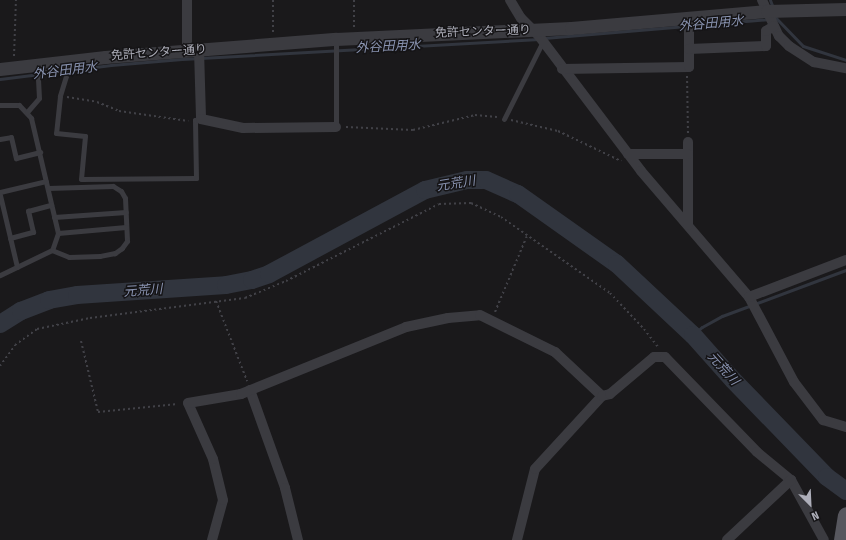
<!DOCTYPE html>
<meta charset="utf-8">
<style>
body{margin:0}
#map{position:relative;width:846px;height:540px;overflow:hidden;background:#1a191b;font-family:"Fira Sans Condensed","Noto Sans JP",sans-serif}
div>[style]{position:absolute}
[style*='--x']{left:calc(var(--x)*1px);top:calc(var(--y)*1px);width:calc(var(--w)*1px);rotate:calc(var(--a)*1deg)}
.stream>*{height:3px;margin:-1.5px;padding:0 1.5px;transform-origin:1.5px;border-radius:1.5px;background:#31353e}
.river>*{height:18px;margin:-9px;padding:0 9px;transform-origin:9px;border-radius:9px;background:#31353e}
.path>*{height:2px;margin-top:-1px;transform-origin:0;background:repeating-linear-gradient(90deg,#414147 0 2px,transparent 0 5px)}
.service>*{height:5px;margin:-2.5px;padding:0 2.5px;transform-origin:2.5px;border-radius:2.5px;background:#3b3b40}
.minor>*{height:10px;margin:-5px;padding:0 5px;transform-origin:5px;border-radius:5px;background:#3b3b40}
.tertiary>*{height:13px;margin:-6.5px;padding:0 6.5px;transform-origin:6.5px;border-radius:6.5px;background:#3b3b40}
.primary>*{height:17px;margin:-8.5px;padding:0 8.5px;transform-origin:8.5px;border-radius:8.5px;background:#57575e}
span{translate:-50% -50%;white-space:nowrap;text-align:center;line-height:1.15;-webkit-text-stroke:3px #151416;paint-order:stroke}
.street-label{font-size:12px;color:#adaeb9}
.water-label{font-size:13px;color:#8993b0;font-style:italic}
.north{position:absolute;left:790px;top:484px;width:40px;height:40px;-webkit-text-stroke:3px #151416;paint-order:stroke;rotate:156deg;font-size:11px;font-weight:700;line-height:16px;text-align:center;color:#adaeb9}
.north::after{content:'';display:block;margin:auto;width:14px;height:18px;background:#adaeb9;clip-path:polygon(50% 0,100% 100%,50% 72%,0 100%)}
</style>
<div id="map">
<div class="stream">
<div style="--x:770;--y:0;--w:9;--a:69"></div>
<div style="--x:775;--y:17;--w:40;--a:46"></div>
<div style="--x:803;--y:46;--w:45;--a:18"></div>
<div style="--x:544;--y:38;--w:227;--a:-4.8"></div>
<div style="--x:0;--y:79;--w:112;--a:-7.2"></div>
<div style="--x:111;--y:65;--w:71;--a:-4.8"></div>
<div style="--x:182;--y:59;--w:358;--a:-3.2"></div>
<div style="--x:693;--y:335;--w:12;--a:-42"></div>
<div style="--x:702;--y:327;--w:23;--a:-29"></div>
<div style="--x:722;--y:316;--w:132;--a:-20.4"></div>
</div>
<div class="river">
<div style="--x:0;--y:324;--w:25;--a:-32"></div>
<div style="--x:21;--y:311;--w:30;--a:-21"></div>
<div style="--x:49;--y:300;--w:28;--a:-10"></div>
<div style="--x:77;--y:295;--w:149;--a:-3.8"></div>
<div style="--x:226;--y:285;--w:26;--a:-11"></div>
<div style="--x:252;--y:280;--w:18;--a:-19"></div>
<div style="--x:269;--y:274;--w:177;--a:-28.3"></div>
<div style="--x:425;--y:190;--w:43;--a:-13.4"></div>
<div style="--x:467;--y:180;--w:19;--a:0"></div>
<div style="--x:486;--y:180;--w:35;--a:24"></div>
<div style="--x:518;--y:194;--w:121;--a:35.3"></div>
<div style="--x:617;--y:264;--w:104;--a:43.1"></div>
<div style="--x:693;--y:335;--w:60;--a:48.4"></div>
<div style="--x:733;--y:380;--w:135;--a:45.9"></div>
<div style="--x:827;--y:477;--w:24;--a:36"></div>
</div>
<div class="path">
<div style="--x:273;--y:0;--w:34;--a:90"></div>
<div style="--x:354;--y:0;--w:27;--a:90"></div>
<div style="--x:14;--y:56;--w:56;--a:-88"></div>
<div style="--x:687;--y:76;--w:58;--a:89"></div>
<div style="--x:67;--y:97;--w:30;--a:9"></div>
<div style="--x:97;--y:102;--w:24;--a:22"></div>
<div style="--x:119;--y:111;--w:70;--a:8.2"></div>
<div style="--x:511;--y:120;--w:48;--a:13.2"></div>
<div style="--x:558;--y:131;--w:70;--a:25.5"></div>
<div style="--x:346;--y:127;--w:67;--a:2.6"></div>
<div style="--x:413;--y:130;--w:64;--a:-13.6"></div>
<div style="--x:475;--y:115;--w:22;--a:5"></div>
<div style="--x:216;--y:301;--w:86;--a:68.8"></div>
<div style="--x:495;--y:312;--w:82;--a:-67.2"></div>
<div style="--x:81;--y:341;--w:73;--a:76.5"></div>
<div style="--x:98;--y:412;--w:80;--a:-5.7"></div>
<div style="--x:0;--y:366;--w:26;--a:-54"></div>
<div style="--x:15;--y:345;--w:27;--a:-36"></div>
<div style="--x:37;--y:329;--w:54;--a:-11.7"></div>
<div style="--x:90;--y:318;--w:156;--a:-7.4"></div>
<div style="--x:245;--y:298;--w:44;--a:-22.5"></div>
<div style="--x:286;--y:281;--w:171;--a:-26.7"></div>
<div style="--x:439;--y:204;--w:32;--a:-2"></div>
<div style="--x:471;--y:203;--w:33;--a:25"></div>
<div style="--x:501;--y:217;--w:133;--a:34.9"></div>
<div style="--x:610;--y:293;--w:50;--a:46.6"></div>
<div style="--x:644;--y:329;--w:23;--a:52"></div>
</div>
<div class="service">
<div style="--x:336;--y:40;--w:87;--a:90"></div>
<div style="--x:64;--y:62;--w:14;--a:82"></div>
<div style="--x:66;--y:76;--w:21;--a:107"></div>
<div style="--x:60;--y:96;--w:37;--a:96"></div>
<div style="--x:56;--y:133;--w:29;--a:6"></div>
<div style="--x:85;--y:136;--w:43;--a:95.3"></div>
<div style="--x:81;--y:179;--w:115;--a:-0.5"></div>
<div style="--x:196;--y:178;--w:58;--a:-91"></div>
<div style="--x:195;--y:120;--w:6;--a:-9"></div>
<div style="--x:0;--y:105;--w:19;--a:0"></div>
<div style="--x:19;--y:105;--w:18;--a:47"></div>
<div style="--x:31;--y:118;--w:118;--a:76.8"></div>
<div style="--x:58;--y:233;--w:18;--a:109"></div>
<div style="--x:52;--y:250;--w:58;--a:154.3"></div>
<div style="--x:27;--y:112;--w:18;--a:-49"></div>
<div style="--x:39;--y:98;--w:33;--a:-93"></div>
<div style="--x:504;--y:119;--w:85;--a:-63.4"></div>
<div style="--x:0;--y:139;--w:11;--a:-10"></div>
<div style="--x:11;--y:137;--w:22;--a:77"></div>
<div style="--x:16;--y:158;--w:25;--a:-14"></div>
<div style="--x:48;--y:188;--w:65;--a:-1.8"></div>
<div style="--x:113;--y:186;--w:9;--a:32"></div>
<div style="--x:121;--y:191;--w:8;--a:60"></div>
<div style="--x:125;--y:198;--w:43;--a:87.3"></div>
<div style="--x:127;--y:241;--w:9;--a:126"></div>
<div style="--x:122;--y:248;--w:9;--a:144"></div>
<div style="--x:115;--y:253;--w:15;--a:169"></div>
<div style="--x:100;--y:256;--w:31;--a:178"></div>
<div style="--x:69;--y:257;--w:18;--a:-158"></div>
<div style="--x:0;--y:192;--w:47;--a:-13.4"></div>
<div style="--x:0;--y:195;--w:74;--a:76.7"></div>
<div style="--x:54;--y:217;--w:72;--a:-4"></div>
<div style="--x:58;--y:233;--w:68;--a:-5"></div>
<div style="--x:10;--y:238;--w:24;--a:-15"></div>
<div style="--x:33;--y:232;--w:22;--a:-103"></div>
<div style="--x:28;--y:211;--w:24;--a:-15"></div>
</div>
<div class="minor">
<div style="--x:187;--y:0;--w:50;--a:90"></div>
<div style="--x:510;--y:0;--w:21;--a:59"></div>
<div style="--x:521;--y:18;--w:25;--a:45"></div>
<div style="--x:539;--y:36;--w:169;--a:52.9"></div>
<div style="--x:641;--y:171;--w:166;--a:49.4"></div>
<div style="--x:749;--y:297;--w:96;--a:62.1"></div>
<div style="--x:794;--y:382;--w:48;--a:52.7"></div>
<div style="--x:823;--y:420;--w:24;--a:17"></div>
<div style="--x:762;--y:0;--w:40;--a:65"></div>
<div style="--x:779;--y:36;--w:14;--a:45"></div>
<div style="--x:789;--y:46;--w:30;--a:33"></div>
<div style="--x:814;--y:62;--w:33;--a:11"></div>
<div style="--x:689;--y:18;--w:31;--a:90"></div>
<div style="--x:199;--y:50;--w:69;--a:88.3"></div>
<div style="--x:201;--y:119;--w:43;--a:12.1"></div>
<div style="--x:243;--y:128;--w:93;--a:-0.6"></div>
<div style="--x:562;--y:69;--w:127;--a:-0.9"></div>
<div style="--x:689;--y:67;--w:18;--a:-90"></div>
<div style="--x:689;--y:49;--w:77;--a:-2.2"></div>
<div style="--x:766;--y:46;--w:15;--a:-90"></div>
<div style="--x:766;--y:31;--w:9;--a:-32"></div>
<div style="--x:688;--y:142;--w:83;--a:90"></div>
<div style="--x:628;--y:154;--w:60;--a:0"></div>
<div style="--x:749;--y:297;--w:104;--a:-20.9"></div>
<div style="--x:250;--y:390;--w:104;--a:70.3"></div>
<div style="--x:285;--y:488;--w:54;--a:76"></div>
<div style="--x:212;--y:540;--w:41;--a:-74.6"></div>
<div style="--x:223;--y:500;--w:42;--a:-103.7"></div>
<div style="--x:213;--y:459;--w:61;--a:-114.1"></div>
<div style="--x:188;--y:403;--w:54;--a:-9.6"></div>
<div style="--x:241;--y:394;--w:178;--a:-22.1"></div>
<div style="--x:406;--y:327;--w:43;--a:-12.1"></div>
<div style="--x:448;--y:318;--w:32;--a:-5"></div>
<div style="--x:480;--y:315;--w:84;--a:26.3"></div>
<div style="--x:555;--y:352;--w:64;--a:43.1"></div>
<div style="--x:517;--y:540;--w:73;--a:-75.8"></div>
<div style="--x:535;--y:469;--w:99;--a:-47.5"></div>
<div style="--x:602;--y:396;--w:8;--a:-14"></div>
<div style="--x:610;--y:394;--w:57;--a:-40.1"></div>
<div style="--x:654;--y:357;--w:11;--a:0"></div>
<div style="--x:665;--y:357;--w:132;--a:45.9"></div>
<div style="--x:757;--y:452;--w:44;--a:39.5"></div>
<div style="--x:791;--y:480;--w:68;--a:61.2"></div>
<div style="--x:727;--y:540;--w:88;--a:-43.2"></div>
</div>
<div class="tertiary">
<div style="--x:0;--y:69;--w:106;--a:-6.5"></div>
<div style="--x:105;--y:57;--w:232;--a:-4.5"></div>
<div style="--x:336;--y:39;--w:235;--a:-2.7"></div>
<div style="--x:571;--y:28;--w:197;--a:-5"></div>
<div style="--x:767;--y:11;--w:79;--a:-1.5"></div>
</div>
<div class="primary">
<div style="--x:842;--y:540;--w:25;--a:-81"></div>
</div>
<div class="street-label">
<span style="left:483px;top:32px;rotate:-2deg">免許センター通り</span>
<span style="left:159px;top:53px;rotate:-4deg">免許センター通り</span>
</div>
<div class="water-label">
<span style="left:711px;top:24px;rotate:-5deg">外谷田用水</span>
<span style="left:388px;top:47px;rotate:-3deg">外谷田用水</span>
<span style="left:65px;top:71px;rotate:-7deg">外谷田用水</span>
<span style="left:456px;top:184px;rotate:-9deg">元荒川</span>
<span style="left:143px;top:291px;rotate:-4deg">元荒川</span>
<span style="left:723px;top:369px;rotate:48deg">元荒川</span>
</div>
<div class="north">N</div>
</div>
